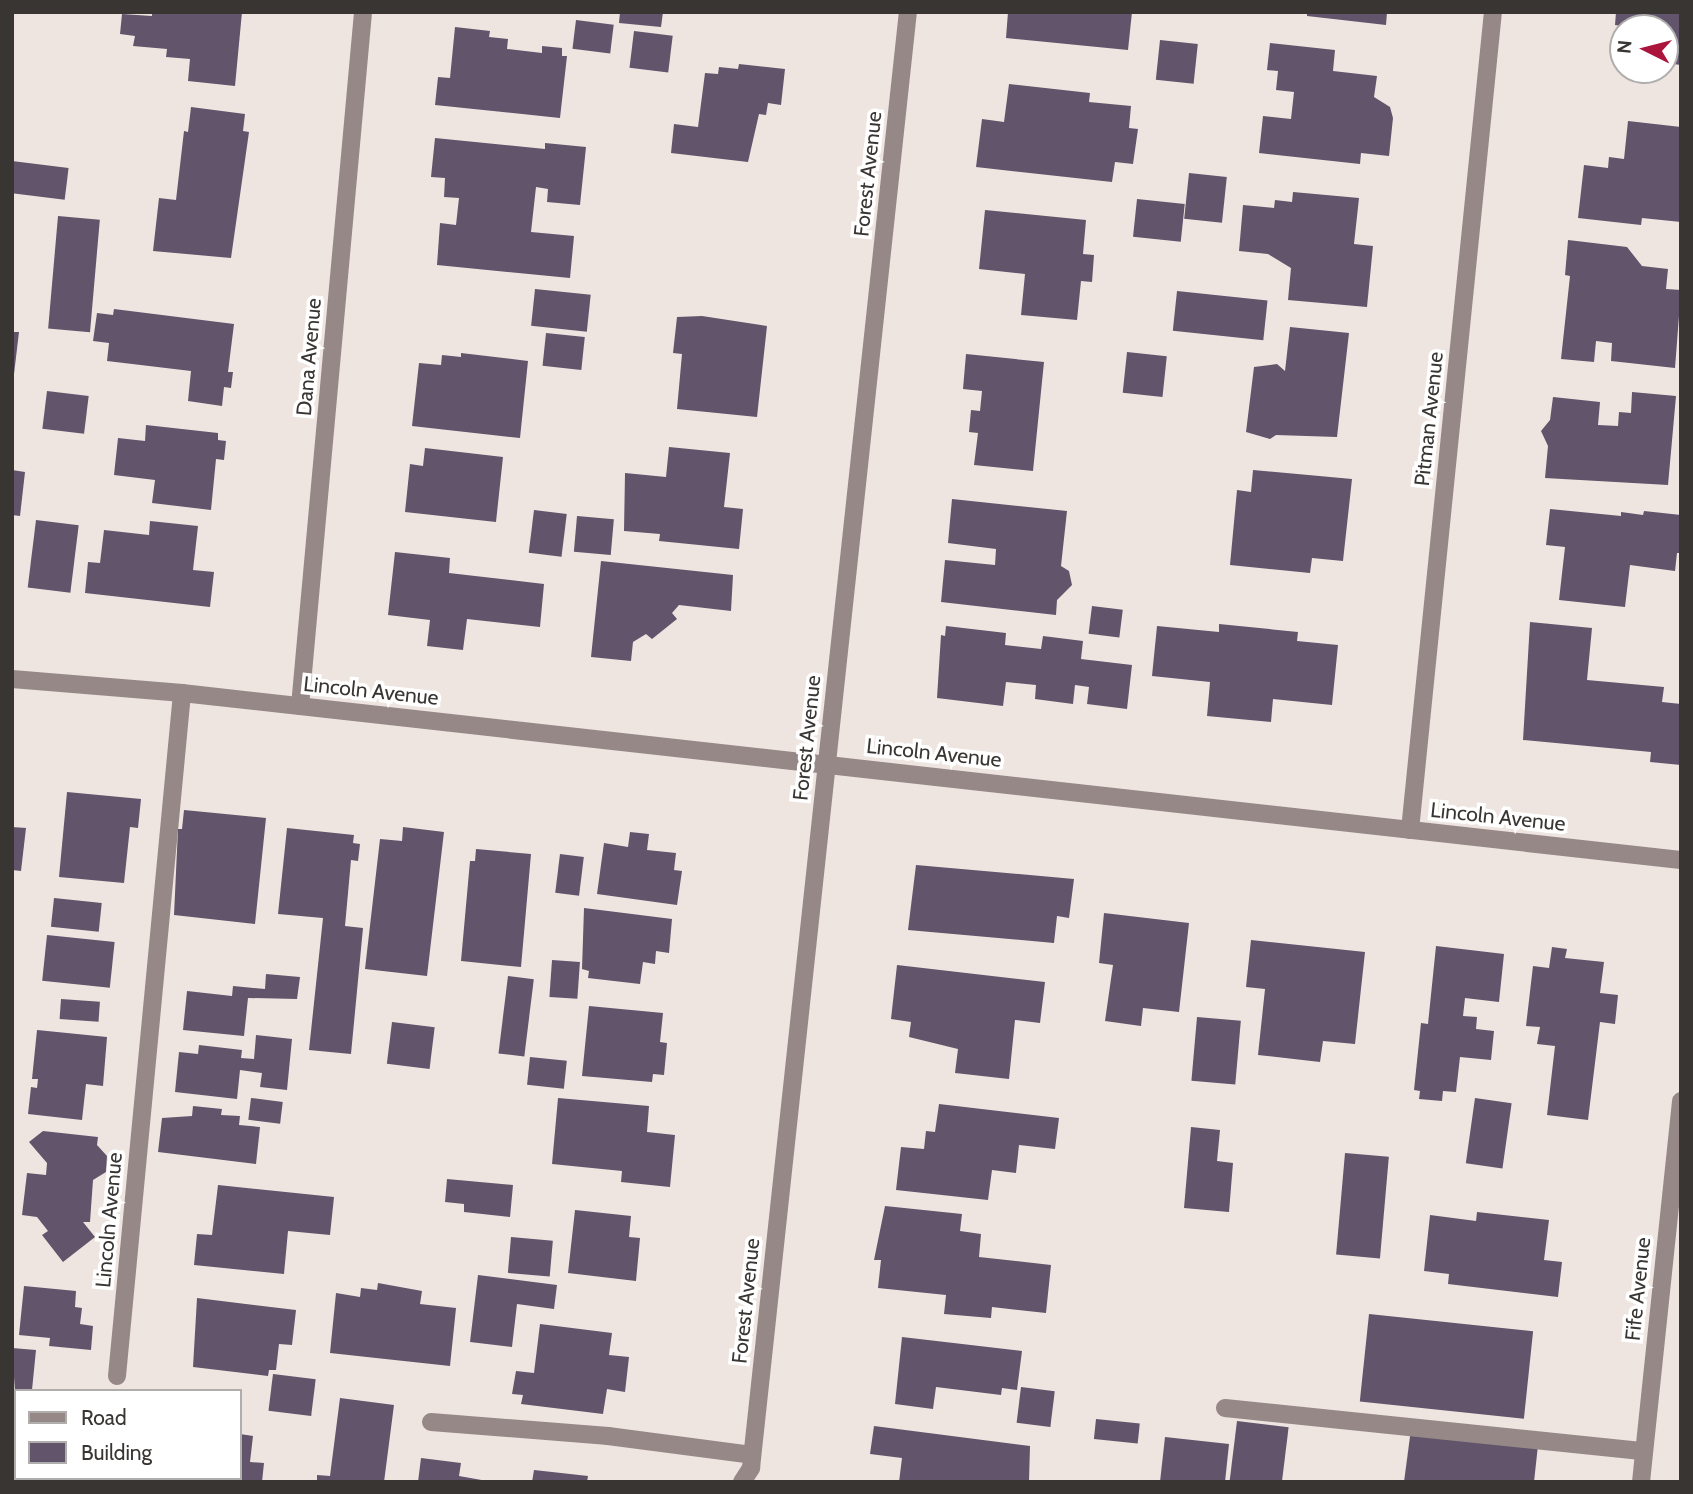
<!DOCTYPE html>
<style>
body{margin:0}
#map{position:relative;width:1693px;height:1494px;overflow:hidden;background:#eee5e0;font-family:Cabin,sans-serif}
div>[style]{position:absolute}
[style*='--x']{left:calc(var(--x)*1px);top:calc(var(--y)*1px);width:calc(var(--w)*1px);rotate:calc(var(--a)*1deg)}
.building>*{inset:0;background:#62546b;transform-origin:0 0}
.minor>*{height:18px;margin:-9px;padding:0 9px;transform-origin:9px;border-radius:9px;background:#978888}
span{translate:-50% -50%;white-space:nowrap;text-align:center;line-height:1.15;-webkit-text-stroke:7px #fff;paint-order:stroke}
.street-label{font-size:21px;color:#383533}
.frame{position:absolute;inset:0;border:14px solid #383533;pointer-events:none}
.legend{position:absolute;left:14px;top:1389px;width:228px;height:91px;box-sizing:border-box;background:#fff;border:2px solid #afaead;margin:0;padding:9px 12px;list-style:none;font-size:21px;color:#383533}
.legend li{display:flex;align-items:center;gap:14px;height:35px}
.legend b{width:35px;border:2px solid #afaead}
.north{position:absolute;left:1609px;top:14px;width:70px;height:70px;box-sizing:border-box;background:#fff;border:2px solid #afaead;border-radius:50%;rotate:276deg;font-size:19px;font-weight:700;line-height:28px;text-align:center;color:#383533}
.north::after{content:'';display:block;margin:auto;width:24px;height:32px;background:#ab153b;clip-path:polygon(50% 0,100% 100%,50% 72%,0 100%)}
</style>
<div id="map">
<div class="building">
<div style="clip-path:polygon(152px 12px,242px 12px,235px 86px,188px 81px,190px 59px,166px 57px,167px 49px,133px 46px,135px 36px,120px 34px,122px 14px,152px 16px)"></div>
<div style="clip-path:polygon(620px 12px,663px 12px,661px 27px,619px 23px)"></div>
<div style="clip-path:polygon(1008px 12px,1132px 12px,1128px 50px,1006px 38px)"></div>
<div style="clip-path:polygon(1307px 12px,1387px 12px,1386px 25px,1307px 16px)"></div>
<div style="clip-path:polygon(1616px 12px,1681px 12px,1681px 65px,1665px 63px,1665px 28px,1623px 28px,1623px 58px,1617px 58px,1621px 26px,1615px 25px)"></div>
<div style="left:576px;top:20px;width:38px;height:29px;rotate:7deg"></div>
<div style="clip-path:polygon(455px 27px,490px 31px,489px 37px,508px 39px,507px 49px,542px 53px,542px 46px,562px 48px,562px 56px,567px 56px,560px 118px,435px 105px,438px 77px,450px 78px)"></div>
<div style="left:634px;top:31px;width:39px;height:37px;rotate:7deg"></div>
<div style="left:1160px;top:40px;width:38px;height:40px;rotate:6deg"></div>
<div style="clip-path:polygon(1270px 43px,1335px 50px,1333px 71px,1377px 76px,1374px 97px,1390px 107px,1393px 118px,1389px 156px,1361px 153px,1360px 164px,1259px 153px,1263px 116px,1291px 119px,1294px 92px,1276px 90px,1278px 71px,1267px 70px)"></div>
<div style="clip-path:polygon(739px 64px,785px 69px,781px 105px,768px 103px,766px 115px,759px 114px,748px 162px,671px 153px,674px 124px,698px 127px,705px 73px,718px 74px,719px 67px,738px 69px)"></div>
<div style="clip-path:polygon(1009px 84px,1090px 93px,1089px 102px,1131px 106px,1129px 128px,1138px 129px,1133px 164px,1115px 162px,1112px 182px,976px 167px,982px 119px,1004px 122px)"></div>
<div style="clip-path:polygon(191px 107px,245px 114px,243px 131px,249px 132px,231px 258px,153px 251px,159px 198px,176px 200px,184px 131px,188px 132px)"></div>
<div style="clip-path:polygon(1628px 121px,1681px 127px,1681px 222px,1642px 218px,1641px 225px,1578px 218px,1584px 165px,1608px 168px,1609px 157px,1624px 159px)"></div>
<div style="clip-path:polygon(435px 138px,545px 149px,545px 143px,586px 147px,580px 205px,547px 202px,548px 189px,536px 187px,531px 232px,574px 236px,570px 278px,437px 265px,440px 223px,456px 225px,459px 198px,444px 197px,445px 178px,431px 177px)"></div>
<div style="left:12px;top:161px;width:57px;height:32px;rotate:7deg"></div>
<div style="left:1189px;top:173px;width:38px;height:46px;rotate:6deg"></div>
<div style="clip-path:polygon(1293px 192px,1359px 198px,1354px 244px,1373px 246px,1367px 307px,1288px 300px,1291px 268px,1268px 254px,1239px 251px,1243px 205px,1274px 208px,1275px 200px,1292px 202px)"></div>
<div style="left:1137px;top:199px;width:48px;height:38px;rotate:6deg"></div>
<div style="clip-path:polygon(985px 210px,1086px 220px,1083px 254px,1094px 255px,1092px 282px,1081px 281px,1077px 320px,1021px 315px,1025px 274px,979px 269px)"></div>
<div style="left:58px;top:216px;width:42px;height:113px;rotate:5deg"></div>
<div style="clip-path:polygon(1568px 240px,1627px 247px,1642px 266px,1668px 269px,1666px 289px,1681px 290px,1675px 368px,1611px 361px,1612px 343px,1596px 341px,1594px 362px,1561px 359px,1570px 276px,1565px 275px)"></div>
<div style="left:535px;top:289px;width:56px;height:37px;rotate:6deg"></div>
<div style="left:1177px;top:291px;width:91px;height:40px;rotate:6deg"></div>
<div style="clip-path:polygon(114px 309px,234px 324px,228px 372px,233px 372px,231px 388px,224px 387px,222px 406px,188px 401px,191px 371px,107px 361px,109px 343px,93px 341px,97px 313px,113px 315px)"></div>
<div style="clip-path:polygon(702px 316px,767px 326px,757px 417px,677px 409px,682px 354px,673px 353px,677px 317px)"></div>
<div style="clip-path:polygon(1290px 327px,1349px 333px,1337px 437px,1276px 435px,1270px 439px,1246px 432px,1254px 367px,1277px 364px,1285px 371px)"></div>
<div style="clip-path:polygon(12px 332px,19px 332px,14px 374px,12px 374px)"></div>
<div style="left:546px;top:333px;width:39px;height:33px;rotate:6deg"></div>
<div style="left:1127px;top:352px;width:40px;height:41px;rotate:6deg"></div>
<div style="clip-path:polygon(461px 353px,528px 361px,520px 438px,412px 426px,419px 363px,441px 365px,442px 355px,461px 357px)"></div>
<div style="clip-path:polygon(966px 354px,1044px 362px,1033px 471px,974px 465px,978px 433px,969px 432px,971px 410px,980px 411px,982px 391px,963px 389px)"></div>
<div style="left:47px;top:391px;width:42px;height:38px;rotate:7deg"></div>
<div style="clip-path:polygon(1632px 392px,1676px 396px,1668px 485px,1545px 478px,1548px 446px,1541px 431px,1550px 420px,1553px 397px,1600px 402px,1598px 425px,1618px 426px,1619px 412px,1631px 413px)"></div>
<div style="clip-path:polygon(146px 425px,218px 433px,218px 440px,226px 441px,224px 460px,216px 459px,211px 510px,152px 503px,155px 480px,114px 475px,118px 438px,145px 441px)"></div>
<div style="clip-path:polygon(669px 447px,730px 453px,724px 507px,743px 509px,739px 549px,659px 541px,660px 534px,624px 531px,625px 473px,666px 477px)"></div>
<div style="clip-path:polygon(425px 448px,503px 457px,496px 522px,405px 512px,410px 464px,423px 466px)"></div>
<div style="clip-path:polygon(12px 470px,25px 472px,20px 516px,12px 515px)"></div>
<div style="clip-path:polygon(1253px 470px,1352px 479px,1343px 561px,1312px 558px,1310px 573px,1230px 565px,1237px 490px,1251px 492px)"></div>
<div style="clip-path:polygon(952px 499px,1067px 511px,1061px 566px,1069px 571px,1072px 585px,1057px 600px,1056px 615px,941px 602px,945px 560px,995px 565px,996px 549px,948px 543px)"></div>
<div style="clip-path:polygon(1550px 509px,1621px 516px,1621px 512px,1643px 515px,1644px 511px,1681px 515px,1681px 553px,1677px 553px,1675px 571px,1630px 565px,1625px 607px,1559px 600px,1565px 547px,1546px 545px)"></div>
<div style="left:534px;top:510px;width:33px;height:43px;rotate:7deg"></div>
<div style="left:577px;top:516px;width:37px;height:36px;rotate:5deg"></div>
<div style="left:36px;top:520px;width:43px;height:68px;rotate:7deg"></div>
<div style="clip-path:polygon(150px 521px,198px 526px,193px 570px,214px 572px,210px 607px,85px 593px,88px 562px,100px 563px,104px 530px,149px 535px)"></div>
<div style="clip-path:polygon(395px 552px,450px 558px,449px 573px,544px 584px,540px 627px,467px 619px,463px 650px,427px 646px,430px 620px,388px 615px)"></div>
<div style="clip-path:polygon(601px 561px,733px 575px,731px 611px,679px 605px,672px 613px,677px 619px,652px 639px,646px 634px,633px 642px,631px 661px,591px 657px)"></div>
<div style="left:1092px;top:606px;width:31px;height:28px;rotate:7deg"></div>
<div style="clip-path:polygon(1530px 622px,1592px 628px,1587px 680px,1664px 687px,1662px 702px,1681px 704px,1681px 765px,1650px 762px,1651px 752px,1523px 740px)"></div>
<div style="clip-path:polygon(1219px 624px,1298px 632px,1297px 641px,1338px 645px,1332px 705px,1273px 699px,1271px 722px,1207px 716px,1210px 682px,1152px 676px,1157px 626px,1219px 632px)"></div>
<div style="clip-path:polygon(946px 626px,1006px 633px,1005px 645px,1041px 649px,1043px 636px,1083px 641px,1081px 659px,1132px 665px,1127px 709px,1087px 704px,1089px 687px,1075px 685px,1073px 704px,1035px 699px,1036px 685px,1006px 682px,1003px 706px,937px 698px,941px 635px,945px 636px)"></div>
<div style="clip-path:polygon(67px 792px,141px 799px,138px 828px,130px 827px,124px 883px,59px 877px)"></div>
<div style="clip-path:polygon(184px 810px,266px 818px,255px 924px,174px 915px,178px 829px,182px 829px)"></div>
<div style="clip-path:polygon(12px 827px,26px 828px,21px 871px,12px 870px)"></div>
<div style="clip-path:polygon(403px 827px,444px 832px,427px 976px,365px 969px,380px 839px,402px 841px)"></div>
<div style="clip-path:polygon(287px 828px,354px 835px,353px 843px,360px 844px,358px 861px,351px 860px,345px 926px,363px 928px,351px 1054px,309px 1050px,323px 918px,278px 914px)"></div>
<div style="clip-path:polygon(630px 832px,649px 834px,647px 850px,676px 853px,674px 870px,682px 871px,677px 905px,597px 894px,604px 843px,628px 847px)"></div>
<div style="clip-path:polygon(476px 849px,531px 854px,521px 967px,461px 961px,470px 861px,475px 861px)"></div>
<div style="left:560px;top:854px;width:24px;height:39px;rotate:7deg"></div>
<div style="clip-path:polygon(916px 865px,1074px 879px,1069px 918px,1057px 916px,1054px 943px,908px 930px)"></div>
<div style="left:54px;top:898px;width:48px;height:29px;rotate:6deg"></div>
<div style="clip-path:polygon(584px 908px,672px 919px,669px 953px,656px 951px,655px 964px,643px 962px,640px 984px,588px 978px,589px 971px,582px 969px)"></div>
<div style="clip-path:polygon(1104px 913px,1189px 923px,1179px 1012px,1143px 1008px,1141px 1026px,1105px 1021px,1113px 965px,1099px 963px)"></div>
<div style="left:47px;top:935px;width:68px;height:46px;rotate:6deg"></div>
<div style="clip-path:polygon(1251px 940px,1365px 952px,1355px 1044px,1323px 1041px,1320px 1062px,1258px 1055px,1265px 989px,1246px 987px)"></div>
<div style="clip-path:polygon(1436px 946px,1504px 954px,1499px 1002px,1465px 998px,1463px 1016px,1477px 1017px,1476px 1029px,1494px 1031px,1491px 1060px,1460px 1057px,1456px 1092px,1443px 1091px,1442px 1101px,1419px 1099px,1420px 1091px,1414px 1090px,1421px 1023px,1428px 1024px)"></div>
<div style="clip-path:polygon(1552px 947px,1567px 949px,1565px 958px,1604px 962px,1600px 993px,1618px 995px,1615px 1024px,1600px 1022px,1588px 1120px,1547px 1115px,1555px 1046px,1537px 1044px,1540px 1027px,1526px 1026px,1533px 966px,1549px 968px)"></div>
<div style="left:552px;top:960px;width:28px;height:37px;rotate:4deg"></div>
<div style="clip-path:polygon(897px 965px,1045px 982px,1040px 1023px,1015px 1020px,1009px 1079px,955px 1073px,958px 1049px,909px 1037px,911px 1022px,891px 1019px)"></div>
<div style="clip-path:polygon(266px 974px,300px 977px,297px 999px,248px 998px,244px 1036px,183px 1030px,187px 991px,232px 996px,233px 986px,265px 989px)"></div>
<div style="left:508px;top:976px;width:26px;height:78px;rotate:7deg"></div>
<div style="left:61px;top:999px;width:39px;height:20px;rotate:4deg"></div>
<div style="clip-path:polygon(589px 1006px,663px 1013px,660px 1042px,667px 1043px,664px 1075px,653px 1074px,652px 1082px,582px 1076px)"></div>
<div style="left:1197px;top:1017px;width:44px;height:64px;rotate:5deg"></div>
<div style="left:392px;top:1022px;width:43px;height:42px;rotate:7deg"></div>
<div style="clip-path:polygon(37px 1030px,107px 1037px,103px 1086px,86px 1084px,82px 1120px,28px 1114px,31px 1087px,37px 1088px,38px 1079px,32px 1079px)"></div>
<div style="clip-path:polygon(256px 1035px,292px 1039px,287px 1090px,260px 1087px,262px 1073px,240px 1070px,237px 1099px,175px 1092px,179px 1052px,198px 1054px,199px 1045px,242px 1050px,241px 1058px,254px 1059px)"></div>
<div style="left:530px;top:1057px;width:37px;height:28px;rotate:6deg"></div>
<div style="left:251px;top:1098px;width:32px;height:22px;rotate:7deg"></div>
<div style="clip-path:polygon(558px 1098px,649px 1106px,647px 1132px,675px 1135px,670px 1187px,621px 1182px,622px 1171px,552px 1164px)"></div>
<div style="left:1475px;top:1098px;width:37px;height:66px;rotate:8deg"></div>
<div style="clip-path:polygon(939px 1104px,1059px 1118px,1055px 1149px,1019px 1145px,1016px 1173px,992px 1170px,988px 1200px,896px 1190px,901px 1147px,924px 1149px,926px 1131px,935px 1132px)"></div>
<div style="clip-path:polygon(193px 1106px,222px 1109px,221px 1115px,240px 1116px,239px 1125px,260px 1127px,256px 1164px,158px 1152px,162px 1118px,192px 1116px)"></div>
<div style="clip-path:polygon(1191px 1127px,1220px 1130px,1217px 1161px,1233px 1163px,1229px 1212px,1184px 1208px)"></div>
<div style="clip-path:polygon(43px 1131px,98px 1137px,97px 1145px,107px 1156px,106px 1172px,93px 1180px,90px 1222px,83px 1222px,95px 1237px,63px 1262px,42px 1235px,48px 1231px,37px 1217px,22px 1215px,27px 1173px,46px 1175px,47px 1163px,29px 1142px)"></div>
<div style="left:1345px;top:1153px;width:44px;height:102px;rotate:5deg"></div>
<div style="clip-path:polygon(447px 1179px,513px 1185px,510px 1217px,464px 1212px,464px 1204px,445px 1202px)"></div>
<div style="clip-path:polygon(218px 1185px,334px 1197px,330px 1235px,288px 1231px,284px 1274px,194px 1265px,197px 1234px,212px 1235px)"></div>
<div style="clip-path:polygon(885px 1206px,962px 1214px,960px 1231px,981px 1234px,979px 1257px,1051px 1265px,1046px 1313px,992px 1307px,991px 1318px,944px 1314px,946px 1295px,878px 1288px,881px 1260px,874px 1260px)"></div>
<div style="clip-path:polygon(575px 1210px,631px 1216px,629px 1237px,640px 1238px,636px 1281px,568px 1273px)"></div>
<div style="clip-path:polygon(1477px 1212px,1549px 1220px,1544px 1260px,1562px 1262px,1558px 1297px,1448px 1284px,1449px 1274px,1424px 1271px,1430px 1215px,1476px 1221px)"></div>
<div style="left:511px;top:1237px;width:42px;height:36px;rotate:5deg"></div>
<div style="clip-path:polygon(478px 1275px,557px 1285px,554px 1309px,517px 1304px,512px 1347px,470px 1342px)"></div>
<div style="clip-path:polygon(378px 1283px,422px 1291px,420px 1304px,456px 1308px,450px 1366px,330px 1353px,336px 1293px,360px 1297px,361px 1288px,377px 1290px)"></div>
<div style="clip-path:polygon(24px 1286px,76px 1291px,75px 1307px,82px 1308px,80px 1324px,93px 1326px,91px 1350px,49px 1346px,50px 1338px,19px 1335px)"></div>
<div style="clip-path:polygon(197px 1298px,296px 1310px,292px 1345px,279px 1344px,276px 1370px,269px 1370px,268px 1376px,193px 1367px)"></div>
<div style="left:1369px;top:1314px;width:165px;height:88px;rotate:6deg"></div>
<div style="clip-path:polygon(540px 1324px,612px 1333px,609px 1355px,629px 1357px,625px 1392px,607px 1389px,603px 1414px,521px 1404px,523px 1395px,512px 1394px,516px 1371px,534px 1373px)"></div>
<div style="clip-path:polygon(902px 1337px,1022px 1351px,1017px 1390px,1002px 1388px,1001px 1395px,936px 1387px,933px 1409px,895px 1404px)"></div>
<div style="clip-path:polygon(12px 1348px,36px 1350px,32px 1390px,16px 1391px,16px 1406px)"></div>
<div style="left:273px;top:1374px;width:43px;height:37px;rotate:7deg"></div>
<div style="left:1021px;top:1387px;width:34px;height:36px;rotate:7deg"></div>
<div style="clip-path:polygon(340px 1398px,394px 1405px,384px 1482px,317px 1482px,317px 1475px,330px 1476px)"></div>
<div style="left:1096px;top:1419px;width:44px;height:20px;rotate:6deg"></div>
<div style="left:1237px;top:1421px;width:52px;height:61px;rotate:7deg"></div>
<div style="clip-path:polygon(874px 1426px,1030px 1446px,1029px 1482px,899px 1482px,902px 1458px,870px 1454px)"></div>
<div style="clip-path:polygon(1411px 1429px,1538px 1445px,1534px 1482px,1404px 1482px)"></div>
<div style="clip-path:polygon(240px 1434px,253px 1436px,250px 1462px,264px 1463px,262px 1482px,195px 1482px,240px 1478px)"></div>
<div style="clip-path:polygon(1165px 1437px,1229px 1444px,1225px 1482px,1160px 1482px)"></div>
<div style="clip-path:polygon(421px 1458px,461px 1463px,459px 1476px,493px 1482px,418px 1482px)"></div>
<div style="clip-path:polygon(534px 1470px,588px 1476px,587px 1482px,532px 1482px)"></div>
</div>
<div class="minor">
<div style="--x:12;--y:679;--w:171;--a:4.7"></div>
<div style="--x:182;--y:693;--w:1508;--a:6.36"></div>
<div style="--x:300;--y:706;--w:697;--a:-84.81"></div>
<div style="--x:1410;--y:830;--w:822;--a:-84.21"></div>
<div style="--x:117;--y:1376;--w:686;--a:-84.56"></div>
<div style="--x:1225;--y:1408;--w:421;--a:5.9"></div>
<div style="--x:431;--y:1422;--w:178;--a:4.5"></div>
<div style="--x:608;--y:1436;--w:145;--a:7.5"></div>
<div style="--x:742;--y:1482;--w:17;--a:-57"></div>
<div style="--x:751;--y:1468;--w:1464;--a:-83.85"></div>
<div style="--x:1641;--y:1482;--w:383;--a:-84"></div>
</div>
<div class="street-label">
<span style="left:868px;top:174px;rotate:-84deg">Forest Avenue</span>
<span style="left:309px;top:357px;rotate:-85deg">Dana Avenue</span>
<span style="left:1429px;top:419px;rotate:-84deg">Pitman Avenue</span>
<span style="left:371px;top:691px;rotate:6deg">Lincoln Avenue</span>
<span style="left:807px;top:738px;rotate:-84deg">Forest Avenue</span>
<span style="left:934px;top:753px;rotate:6deg">Lincoln Avenue</span>
<span style="left:1498px;top:817px;rotate:6deg">Lincoln Avenue</span>
<span style="left:109px;top:1220px;rotate:-85deg">Lincoln Avenue</span>
<span style="left:1638px;top:1289px;rotate:-84deg">Fife Avenue</span>
<span style="left:746px;top:1301px;rotate:-84deg">Forest Avenue</span>
</div>
<div class="frame"></div>
<ul class="legend">
<li><b style="height:9px;background:#978888"></b>Road</li>
<li><b style="height:19px;background:#62546b"></b>Building</li>
</ul>
<div class="north">N</div>
</div>
